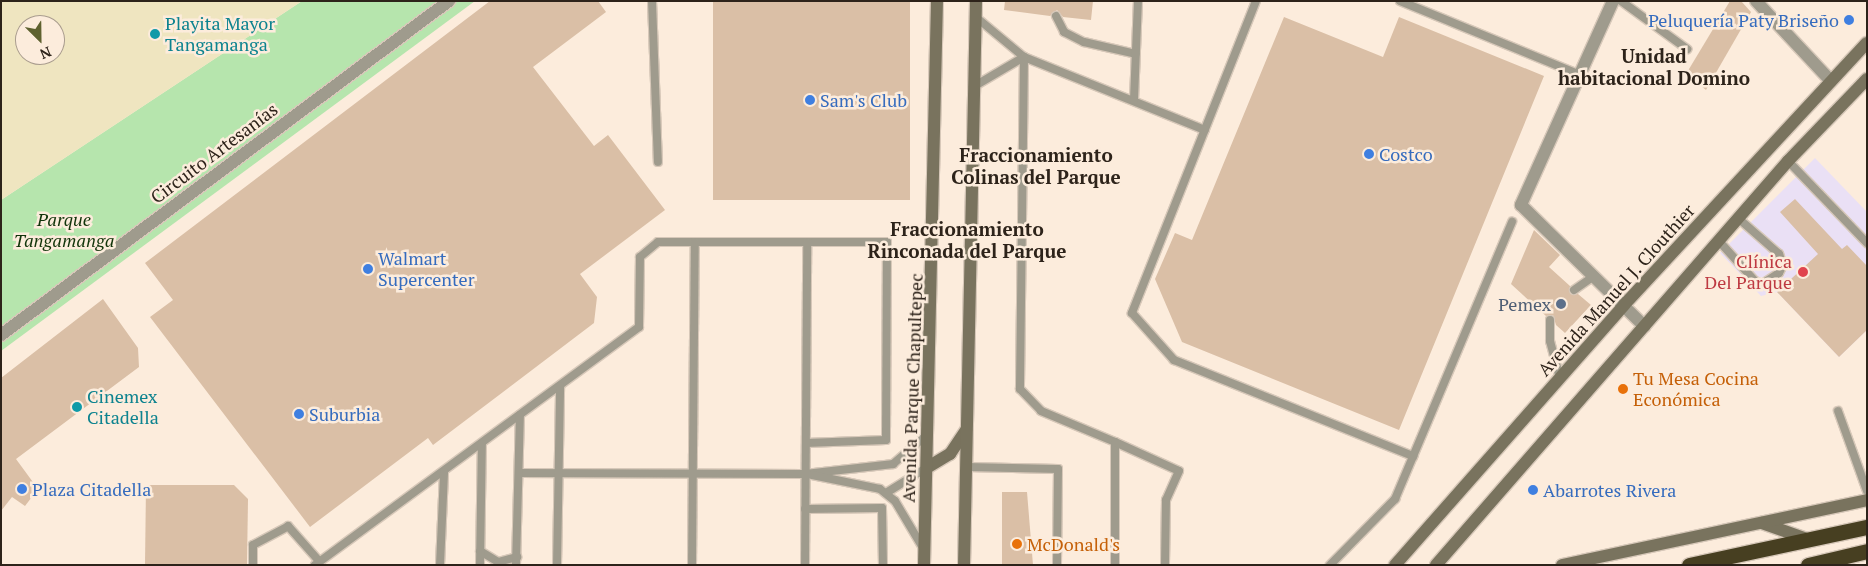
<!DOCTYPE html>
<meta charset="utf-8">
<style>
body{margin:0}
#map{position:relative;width:1868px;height:566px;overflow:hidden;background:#fcecdc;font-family:"PT Serif",serif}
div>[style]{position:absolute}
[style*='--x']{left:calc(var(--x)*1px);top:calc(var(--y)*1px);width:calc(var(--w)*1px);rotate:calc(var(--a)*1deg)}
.medical>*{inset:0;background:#eae0f5}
.green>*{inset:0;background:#b6e5ad}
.sand>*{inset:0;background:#efe5c0}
.building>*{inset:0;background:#dabfa6;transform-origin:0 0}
.roads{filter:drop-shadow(1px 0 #d7c8b9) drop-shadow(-1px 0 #d7c8b9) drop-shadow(0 1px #d7c8b9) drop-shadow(0 -1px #d7c8b9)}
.service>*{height:8px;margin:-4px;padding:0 4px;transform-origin:4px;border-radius:4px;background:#9f9b8d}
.minor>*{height:12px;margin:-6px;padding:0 6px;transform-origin:6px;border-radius:6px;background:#9f9b8d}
.secondary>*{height:12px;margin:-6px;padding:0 6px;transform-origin:6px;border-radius:6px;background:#79735e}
.motorway>*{height:15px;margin:-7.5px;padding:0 7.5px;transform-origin:7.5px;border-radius:7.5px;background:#473f21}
.dots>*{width:14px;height:14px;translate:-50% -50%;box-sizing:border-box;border:2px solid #fcecdc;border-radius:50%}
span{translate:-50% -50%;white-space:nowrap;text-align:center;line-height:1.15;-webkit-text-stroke:5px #fcecdc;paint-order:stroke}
.shop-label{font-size:18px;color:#366cbe}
.right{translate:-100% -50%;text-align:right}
.left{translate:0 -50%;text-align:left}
.culture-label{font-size:18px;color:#0d838f}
.street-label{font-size:18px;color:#2d231a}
.park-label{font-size:18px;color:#11340a;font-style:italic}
.health-label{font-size:18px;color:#be3a42}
.service-label{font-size:18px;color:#4e5e75}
.food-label{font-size:18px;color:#c56008}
.neighbourhood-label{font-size:19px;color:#2d231a;font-weight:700}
.frame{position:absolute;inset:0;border:2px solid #2d231a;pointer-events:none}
.north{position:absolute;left:15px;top:15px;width:50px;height:50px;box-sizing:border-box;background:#fcecdc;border:1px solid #a99c8e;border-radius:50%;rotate:157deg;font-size:14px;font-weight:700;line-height:20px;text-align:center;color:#2d231a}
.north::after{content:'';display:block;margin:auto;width:18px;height:22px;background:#5e612f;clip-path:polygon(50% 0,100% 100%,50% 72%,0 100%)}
</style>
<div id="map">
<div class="medical">
<div style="clip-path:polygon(1815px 158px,1867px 212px,1867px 330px,1839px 357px,1777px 292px,1761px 296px,1720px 253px)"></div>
</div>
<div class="green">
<div style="clip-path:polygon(302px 1px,475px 1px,1px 351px,1px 200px)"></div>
</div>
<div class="sand">
<div style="clip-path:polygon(evenodd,1px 1px,302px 1px,1px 200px,1px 1px,25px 25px,55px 25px,55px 55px,25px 55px,25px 25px)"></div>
</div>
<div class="building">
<div style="clip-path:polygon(490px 1px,598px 1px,606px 12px,533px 67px,594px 146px,608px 135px,665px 210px,580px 274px,597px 297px,594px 323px,433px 445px,428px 438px,310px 527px,150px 317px,173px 300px,145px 263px)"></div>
<div style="left:713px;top:1px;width:197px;height:199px"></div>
<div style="clip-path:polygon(1005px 1px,1093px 1px,1091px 20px,1063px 17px,1057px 10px,1050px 16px,1004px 10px)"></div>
<div style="clip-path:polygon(1730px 1px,1741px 1px,1751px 12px,1706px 90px,1686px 74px)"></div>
<div style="clip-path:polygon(1284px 17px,1383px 57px,1399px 17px,1544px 76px,1399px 430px,1182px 342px,1155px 279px,1175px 233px,1192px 240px)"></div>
<div style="clip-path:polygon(1795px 199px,1842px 249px,1847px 245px,1867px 266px,1867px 330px,1839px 357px,1777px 292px,1818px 254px,1780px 212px)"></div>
<div style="clip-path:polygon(1534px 230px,1560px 255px,1549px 267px,1570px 286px,1570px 294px,1578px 294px,1591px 305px,1565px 333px,1556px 325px,1553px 315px,1546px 316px,1511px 284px)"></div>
<div style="clip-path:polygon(103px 299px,138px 348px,139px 367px,16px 459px,38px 489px,25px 506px,12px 497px,1px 511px,1px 378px)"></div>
<div style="clip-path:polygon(146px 485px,234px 485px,248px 499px,247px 565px,145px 565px)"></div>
<div style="clip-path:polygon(1002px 492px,1027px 492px,1033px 565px,1002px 565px)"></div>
</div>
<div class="roads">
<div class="service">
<div style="--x:652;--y:1;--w:161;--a:87.9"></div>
<div style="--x:1256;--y:1;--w:336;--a:111.7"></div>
<div style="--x:1132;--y:313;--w:63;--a:48.2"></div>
<div style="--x:1174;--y:360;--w:258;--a:21.9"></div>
<div style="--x:1400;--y:1;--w:195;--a:22.3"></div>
<div style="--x:1621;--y:1;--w:82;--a:36"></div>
<div style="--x:1056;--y:16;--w:18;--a:63"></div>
<div style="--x:1064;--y:32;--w:22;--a:27"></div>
<div style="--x:1084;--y:42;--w:53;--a:13"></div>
<div style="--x:977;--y:18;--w:61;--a:39.7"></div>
<div style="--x:1024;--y:57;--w:195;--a:22"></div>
<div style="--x:1024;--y:57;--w:332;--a:90.7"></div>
<div style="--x:1020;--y:389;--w:30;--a:46"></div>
<div style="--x:1041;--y:411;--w:80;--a:22.7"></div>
<div style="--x:1115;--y:442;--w:123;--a:90"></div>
<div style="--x:973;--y:87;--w:59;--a:-30.5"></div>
<div style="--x:1134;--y:100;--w:99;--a:-87.7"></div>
<div style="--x:1788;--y:161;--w:114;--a:46.1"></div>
<div style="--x:1718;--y:240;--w:55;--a:47.9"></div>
<div style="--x:1755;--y:281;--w:8;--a:23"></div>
<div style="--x:1762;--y:284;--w:20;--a:-33"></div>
<div style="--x:1779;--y:273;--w:9;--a:-63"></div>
<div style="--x:1783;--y:265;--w:12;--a:-110"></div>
<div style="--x:1779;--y:254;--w:55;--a:-138.7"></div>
<div style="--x:1574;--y:290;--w:24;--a:-35"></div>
<div style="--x:1550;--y:320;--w:21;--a:90"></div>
<div style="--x:1550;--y:341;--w:38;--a:75"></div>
<div style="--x:1838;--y:411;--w:85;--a:70.1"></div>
<div style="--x:1115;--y:442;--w:70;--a:24.4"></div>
<div style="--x:1179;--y:471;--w:32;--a:114"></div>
<div style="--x:1166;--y:500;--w:65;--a:90.9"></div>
<div style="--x:967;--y:467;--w:91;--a:1.3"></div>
<div style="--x:1058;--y:469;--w:96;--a:90.6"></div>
<div style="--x:519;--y:473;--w:286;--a:0.2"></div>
<div style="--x:805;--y:474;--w:89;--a:-6.5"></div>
<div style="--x:893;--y:464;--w:46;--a:-40.6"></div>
<div style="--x:812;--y:475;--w:69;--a:11.6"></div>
<div style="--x:880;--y:489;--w:19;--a:39"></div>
<div style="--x:895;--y:501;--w:55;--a:59.2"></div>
<div style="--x:886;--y:493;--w:49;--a:-31.8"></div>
<div style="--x:805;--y:509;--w:77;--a:-0.7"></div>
<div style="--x:882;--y:508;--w:57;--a:89"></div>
<div style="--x:480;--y:551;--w:21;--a:31"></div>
<div style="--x:498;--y:562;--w:20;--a:-15"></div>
<div style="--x:253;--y:565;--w:20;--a:-90"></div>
<div style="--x:253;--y:545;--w:40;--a:-28"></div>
<div style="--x:288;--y:526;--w:47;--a:48.5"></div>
<div style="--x:315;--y:565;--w:402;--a:-36.3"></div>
<div style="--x:639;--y:327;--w:70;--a:-89.2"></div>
<div style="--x:640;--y:257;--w:23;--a:-40"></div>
<div style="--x:658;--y:242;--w:229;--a:0"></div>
<div style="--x:887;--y:242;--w:198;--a:90.3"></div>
<div style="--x:886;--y:440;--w:80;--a:177.9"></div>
<div style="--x:440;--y:565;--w:93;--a:-87.5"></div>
<div style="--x:480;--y:565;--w:121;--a:-89.1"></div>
<div style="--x:516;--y:565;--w:150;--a:-88.5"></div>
<div style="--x:557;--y:565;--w:179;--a:-89"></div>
<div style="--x:692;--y:565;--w:323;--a:-89.5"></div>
<div style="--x:805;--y:565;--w:323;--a:-89.6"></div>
<div style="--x:1330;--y:565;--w:93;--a:-45.4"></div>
<div style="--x:1395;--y:499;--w:301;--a:-67.1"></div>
</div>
<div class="minor">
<div style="--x:1613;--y:1;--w:224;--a:114.3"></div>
<div style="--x:1521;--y:205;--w:173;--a:44.5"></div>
<div style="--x:1756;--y:1;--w:108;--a:46.9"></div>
<div style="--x:1;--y:335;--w:559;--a:-36.71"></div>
</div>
<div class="secondary">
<div style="--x:928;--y:467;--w:26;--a:-31"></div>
<div style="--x:950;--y:454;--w:29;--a:-56"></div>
<div style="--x:1762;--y:523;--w:48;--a:19.6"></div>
<div style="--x:924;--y:565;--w:564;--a:-88.68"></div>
<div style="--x:964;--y:565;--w:564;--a:-88.78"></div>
<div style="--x:1395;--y:565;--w:346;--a:-48.6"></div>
<div style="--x:1624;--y:305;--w:357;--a:-47.2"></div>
<div style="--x:1436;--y:565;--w:536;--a:-48.93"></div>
<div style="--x:1788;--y:161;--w:114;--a:-46.1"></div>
<div style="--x:1562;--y:565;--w:312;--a:-12"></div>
</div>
<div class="motorway">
<div style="--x:1689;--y:565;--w:182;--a:-12.1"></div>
<div style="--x:1808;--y:565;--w:61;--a:-13.3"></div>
</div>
</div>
<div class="dots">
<div style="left:1849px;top:20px;background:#3f7fe0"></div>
<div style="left:155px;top:34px;background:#0f9aa8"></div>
<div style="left:810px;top:100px;background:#3f7fe0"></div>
<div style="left:1369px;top:154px;background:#3f7fe0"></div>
<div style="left:368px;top:269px;background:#3f7fe0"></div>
<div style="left:1803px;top:272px;background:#e0444e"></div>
<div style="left:1561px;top:304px;background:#5c6f8a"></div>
<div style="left:1623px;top:389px;background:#e8710a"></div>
<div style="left:77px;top:407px;background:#0f9aa8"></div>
<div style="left:299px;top:414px;background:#3f7fe0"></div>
<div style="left:22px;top:489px;background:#3f7fe0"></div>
<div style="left:1533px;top:490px;background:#3f7fe0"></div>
<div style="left:1017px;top:544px;background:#e8710a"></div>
</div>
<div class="shop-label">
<span class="right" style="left:1839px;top:20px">Peluquería Paty Briseño</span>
<span class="left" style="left:820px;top:100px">Sam's Club</span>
<span class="left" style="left:1379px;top:154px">Costco</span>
<span class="left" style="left:378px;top:269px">Walmart<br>Supercenter</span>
<span class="left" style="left:309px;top:414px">Suburbia</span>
<span class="left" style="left:32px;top:489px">Plaza Citadella</span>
<span class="left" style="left:1543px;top:490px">Abarrotes Rivera</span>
</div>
<div class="culture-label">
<span class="left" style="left:165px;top:34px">Playita Mayor<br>Tangamanga</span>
<span class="left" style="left:87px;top:407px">Cinemex<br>Citadella</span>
</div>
<div class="street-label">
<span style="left:214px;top:153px;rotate:-37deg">Circuito Artesanías</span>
<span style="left:1616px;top:290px;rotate:-48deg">Avenida Manuel J. Clouthier</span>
<span style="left:912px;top:388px;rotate:-88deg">Avenida Parque Chapultepec</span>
</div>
<div class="park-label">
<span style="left:64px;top:230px">Parque<br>Tangamanga</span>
</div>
<div class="health-label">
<span class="right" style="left:1792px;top:272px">Clínica<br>Del Parque</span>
</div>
<div class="service-label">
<span class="right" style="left:1551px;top:304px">Pemex</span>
</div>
<div class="food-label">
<span class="left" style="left:1633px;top:389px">Tu Mesa Cocina<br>Económica</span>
<span class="left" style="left:1027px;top:544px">McDonald's</span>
</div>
<div class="neighbourhood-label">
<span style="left:1654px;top:67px">Unidad<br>habitacional Domino</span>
<span style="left:1036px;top:166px">Fraccionamiento<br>Colinas del Parque</span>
<span style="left:967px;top:240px">Fraccionamiento<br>Rinconada del Parque</span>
</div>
<div class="frame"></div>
<div class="north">N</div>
</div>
